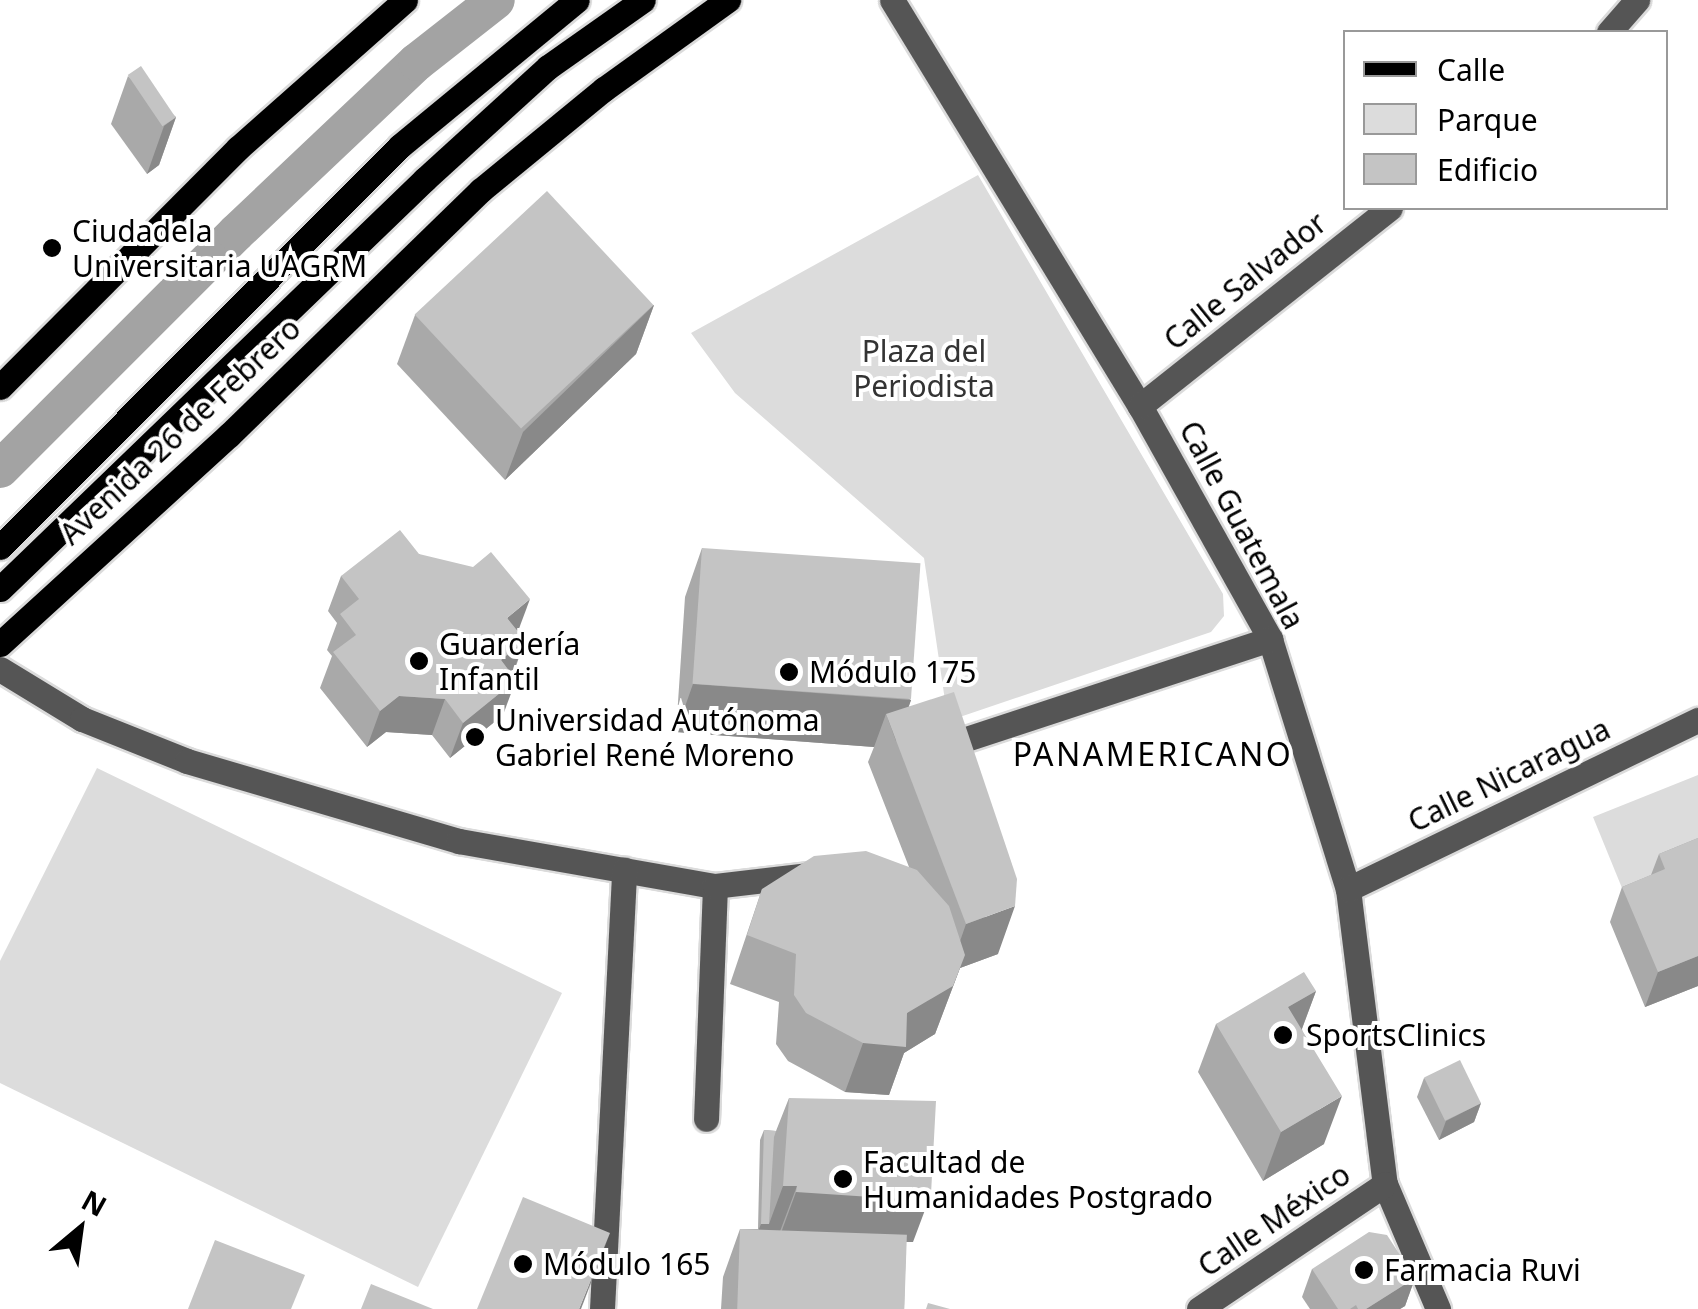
<!DOCTYPE html>
<meta charset="utf-8">
<style>
body{margin:0}
#map{position:relative;width:1698px;height:1309px;overflow:hidden;background:#fff;font-family:"Noto Sans",sans-serif}
div>[style]{position:absolute}
[style*='--x']{left:calc(var(--x)*1px);top:calc(var(--y)*1px);width:calc(var(--w)*1px);rotate:calc(var(--a)*1deg)}
.green>*{inset:0;background:#dcdcdc}
.canal>*{height:38px;margin:-19px;padding:0 19px;transform-origin:19px;border-radius:19px;background:#a3a3a3}
.roads{filter:drop-shadow(2px 0 #dbdbdb) drop-shadow(-2px 0 #dbdbdb) drop-shadow(0 2px #dbdbdb) drop-shadow(0 -2px #dbdbdb)}
.minor>*{height:25px;margin:-12.5px;padding:0 12.5px;transform-origin:12.5px;border-radius:12.5px;background:#555}
.major>*{height:25px;margin:-12.5px;padding:0 12.5px;transform-origin:12.5px;border-radius:12.5px;background:#000}
.wall>*{inset:0;background:#a9a9a9}
.shaded-wall>*{inset:0;background:#898989}
.building>*{inset:0;background:#c4c4c4;transform-origin:0 0}
.dots>*{width:28px;height:28px;translate:-50% -50%;box-sizing:border-box;border:5px solid #fff;border-radius:50%}
span{translate:-50% -50%;white-space:nowrap;text-align:center;line-height:1.15;-webkit-text-stroke:8px #fff;paint-order:stroke}
.poi-label{font-size:30px;color:#000}
.left{translate:0 -50%;text-align:left}
.street-label{font-size:30px;color:#000}
.park-label{font-size:30px;color:#333}
.neighbourhood-label{font-size:32px;color:#000;letter-spacing:2.5px}
.legend{position:absolute;left:1343px;top:30px;width:325px;height:180px;box-sizing:border-box;background:#fff;border:2px solid #999;margin:0;padding:12px 18px;list-style:none;font-size:30px;color:#000}
.legend li{display:flex;align-items:center;gap:20px;height:50px}
.legend b{width:50px;border:2px solid #999}
.north{position:absolute;left:30px;top:1179px;width:100px;height:100px;-webkit-text-stroke:8px #fff;paint-order:stroke;rotate:29deg;font-size:28px;font-weight:700;line-height:40px;text-align:center;color:#000}
.north::after{content:'';display:block;margin:auto;width:35px;height:45px;background:#000;clip-path:polygon(50% 0,100% 100%,50% 72%,0 100%)}
</style>
<div id="map">
<div class="green">
<div style="clip-path:polygon(978px 175px,1223px 594px,1224px 616px,1211px 632px,948px 721px,924px 558px,735px 393px,691px 333px)"></div>
<div style="clip-path:polygon(97px 768px,562px 993px,418px 1287px,0 1083px,0 961px)"></div>
<div style="clip-path:polygon(1698px 775px,1698px 858px,1622px 888px,1593px 817px)"></div>
</div>
<div class="canal">
<div style="--x:0;--y:469;--w:334;--a:-45"></div>
<div style="--x:236;--y:233;--w:249;--a:-43.4"></div>
<div style="--x:417;--y:62;--w:100;--a:-38.1"></div>
</div>
<div class="roads">
<div class="minor">
<div style="--x:892;--y:0;--w:476;--a:58.6"></div>
<div style="--x:1140;--y:406;--w:267;--a:60.8"></div>
<div style="--x:1270;--y:639;--w:262;--a:72.7"></div>
<div style="--x:1348;--y:889;--w:297;--a:82.9"></div>
<div style="--x:1385;--y:1184;--w:136;--a:67"></div>
<div style="--x:1609;--y:32;--w:43;--a:-48.8"></div>
<div style="--x:1140;--y:406;--w:319;--a:-38.4"></div>
<div style="--x:0;--y:669;--w:96;--a:31.4"></div>
<div style="--x:82;--y:719;--w:113;--a:21.8"></div>
<div style="--x:187;--y:761;--w:284;--a:16.4"></div>
<div style="--x:459;--y:841;--w:260;--a:10"></div>
<div style="--x:715;--y:886;--w:233;--a:92.2"></div>
<div style="--x:951;--y:744;--w:336;--a:-18.2"></div>
<div style="--x:715;--y:886;--w:95;--a:-6.7"></div>
<div style="--x:1348;--y:889;--w:389;--a:-25.8"></div>
<div style="--x:602;--y:1309;--w:440;--a:-87.1"></div>
<div style="--x:1199;--y:1309;--w:224;--a:-33.9"></div>
</div>
<div class="major">
<div style="--x:0;--y:387;--w:337;--a:-45.1"></div>
<div style="--x:238;--y:148;--w:223;--a:-41.5"></div>
<div style="--x:0;--y:547;--w:566;--a:-45.07"></div>
<div style="--x:400;--y:146;--w:229;--a:-39.5"></div>
<div style="--x:0;--y:589;--w:591;--a:-43.97"></div>
<div style="--x:425;--y:179;--w:166;--a:-42.3"></div>
<div style="--x:548;--y:67;--w:116;--a:-35.2"></div>
<div style="--x:0;--y:644;--w:310;--a:-42.4"></div>
<div style="--x:229;--y:435;--w:351;--a:-44.2"></div>
<div style="--x:481;--y:190;--w:159;--a:-39.4"></div>
<div style="--x:604;--y:89;--w:153;--a:-35.7"></div>
</div>
</div>
<div class="wall">
<div style="clip-path:polygon(128px 76px,176px 117px,159px 165px,147px 174px,111px 124px)"></div>
<div style="clip-path:polygon(654px 305px,636px 354px,505px 480px,397px 364px,415px 315px)"></div>
<div style="clip-path:polygon(702px 548px,911px 700px,909px 706px,998px 954px,960px 968px,935px 1034px,904px 1053px,889px 1095px,845px 1092px,788px 1061px,776px 1044px,779px 1002px,730px 984px,762px 889px,909px 867px,868px 762px,874px 747px,676px 732px,685px 597px)"></div>
<div style="clip-path:polygon(419px 554px,518px 631px,525px 640px,513px 675px,503px 715px,450px 758px,432px 735px,386px 732px,367px 747px,320px 688px,332px 656px,327px 650px,337px 623px,328px 611px,341px 576px)"></div>
<div style="clip-path:polygon(1698px 838px,1698px 986px,1645px 1007px,1610px 922px,1622px 887px,1651px 875px,1659px 854px)"></div>
<div style="clip-path:polygon(1316px 991px,1302px 1029px,1324px 1144px,1263px 1181px,1198px 1072px,1216px 1024px)"></div>
<div style="clip-path:polygon(1424px 1078px,1481px 1103px,1474px 1122px,1439px 1140px,1417px 1097px)"></div>
<div style="clip-path:polygon(789px 1098px,913px 1242px,906px 1242px,904px 1309px,721px 1309px,723px 1277px,740px 1229px,758px 1229px,760px 1140px,764px 1130px,776px 1131px)"></div>
<div style="clip-path:polygon(1312px 1269px,1415px 1278px,1405px 1306px,1400px 1309px,1310px 1309px,1302px 1297px)"></div>
</div>
<div class="shaded-wall">
<div style="clip-path:polygon(176px 117px,159px 165px,147px 174px,164px 126px)"></div>
<div style="clip-path:polygon(654px 305px,636px 354px,505px 480px,523px 432px)"></div>
<div style="clip-path:polygon(530px 599px,517px 634px,507px 618px)"></div>
<div style="clip-path:polygon(525px 640px,512px 675px,501px 660px)"></div>
<div style="clip-path:polygon(516px 680px,503px 715px,450px 758px,463px 723px)"></div>
<div style="clip-path:polygon(693px 684px,911px 700px,896px 741px,886px 714px,874px 747px,676px 732px)"></div>
<div style="clip-path:polygon(399px 696px,445px 699px,432px 735px,386px 732px,367px 747px,380px 711px)"></div>
<div style="clip-path:polygon(1015px 906px,998px 954px,960px 968px,935px 1034px,904px 1053px,889px 1095px,845px 1092px,863px 1043px,907px 1013px,949px 973px,966px 924px)"></div>
<div style="clip-path:polygon(1698px 956px,1698px 986px,1645px 1007px,1658px 972px)"></div>
<div style="clip-path:polygon(1316px 991px,1298px 1039px,1288px 1007px)"></div>
<div style="clip-path:polygon(1342px 1096px,1324px 1144px,1263px 1181px,1281px 1132px)"></div>
<div style="clip-path:polygon(1481px 1103px,1474px 1122px,1439px 1140px,1446px 1121px)"></div>
<div style="clip-path:polygon(783px 1186px,797px 1186px,779px 1234px,757px 1234px,761px 1224px,769px 1224px)"></div>
<div style="clip-path:polygon(796px 1192px,916px 1193px,931px 1194px,913px 1242px,778px 1241px)"></div>
<div style="clip-path:polygon(610px 1233px,581px 1309px,579px 1309px)"></div>
<div style="clip-path:polygon(1415px 1278px,1405px 1306px,1400px 1309px,1366px 1309px)"></div>
</div>
<div class="building">
<div style="left:141px;top:66px;width:62px;height:16px;rotate:56deg"></div>
<div style="left:547px;top:191px;width:156px;height:181px;rotate:47deg"></div>
<div style="clip-path:polygon(400px 530px,419px 554px,473px 567px,491px 552px,530px 599px,507px 618px,525px 640px,501px 660px,516px 680px,463px 723px,445px 699px,399px 696px,380px 711px,333px 652px,356px 635px,340px 614px,359px 599px,341px 576px)"></div>
<div style="left:702px;top:548px;width:219px;height:136px;rotate:4deg"></div>
<div style="clip-path:polygon(954px 692px,1017px 879px,1015px 906px,966px 924px,886px 714px)"></div>
<div style="clip-path:polygon(1698px 838px,1698px 956px,1658px 972px,1622px 887px,1665px 869px,1659px 854px)"></div>
<div style="clip-path:polygon(866px 851px,917px 870px,949px 906px,965px 955px,953px 986px,907px 1013px,906px 1047px,863px 1043px,806px 1013px,794px 995px,796px 954px,747px 935px,762px 889px,814px 856px)"></div>
<div style="clip-path:polygon(1304px 972px,1316px 991px,1288px 1007px,1342px 1096px,1281px 1132px,1216px 1024px)"></div>
<div style="left:1460px;top:1060px;width:48px;height:40px;rotate:64deg"></div>
<div style="clip-path:polygon(789px 1098px,936px 1101px,931px 1194px,916px 1193px,916px 1200px,796px 1192px,797px 1186px,783px 1186px)"></div>
<div style="clip-path:polygon(764px 1130px,776px 1131px,774px 1137px,769px 1224px,761px 1224px)"></div>
<div style="clip-path:polygon(523px 1197px,610px 1233px,579px 1309px,477px 1309px)"></div>
<div style="left:740px;top:1229px;width:167px;height:80px;rotate:2deg"></div>
<div style="clip-path:polygon(1369px 1232px,1387px 1235px,1415px 1278px,1366px 1309px,1358px 1309px,1356px 1305px,1350px 1309px,1338px 1309px,1312px 1269px)"></div>
<div style="clip-path:polygon(215px 1240px,305px 1275px,291px 1309px,188px 1309px)"></div>
<div style="clip-path:polygon(371px 1284px,433px 1309px,361px 1309px)"></div>
<div style="clip-path:polygon(928px 1303px,950px 1309px,926px 1309px)"></div>
</div>
<div class="dots">
<div style="left:52px;top:248px;background:#000"></div>
<div style="left:419px;top:661px;background:#000"></div>
<div style="left:789px;top:672px;background:#000"></div>
<div style="left:475px;top:737px;background:#000"></div>
<div style="left:1283px;top:1035px;background:#000"></div>
<div style="left:843px;top:1179px;background:#000"></div>
<div style="left:523px;top:1264px;background:#000"></div>
<div style="left:1364px;top:1270px;background:#000"></div>
</div>
<div class="poi-label">
<span class="left" style="left:72px;top:248px">Ciudadela<br>Universitaria UAGRM</span>
<span class="left" style="left:439px;top:661px">Guardería<br>Infantil</span>
<span class="left" style="left:809px;top:672px">Módulo 175</span>
<span class="left" style="left:495px;top:737px">Universidad Autónoma<br>Gabriel René Moreno</span>
<span class="left" style="left:1306px;top:1035px">SportsClinics</span>
<span class="left" style="left:863px;top:1179px">Facultad de<br>Humanidades Postgrado</span>
<span class="left" style="left:543px;top:1264px">Módulo 165</span>
<span class="left" style="left:1384px;top:1270px">Farmacia Ruvi</span>
</div>
<div class="street-label">
<span style="left:1245px;top:281px;rotate:-39deg">Calle Salvador</span>
<span style="left:180px;top:431px;rotate:-43deg">Avenida 26 de Febrero</span>
<span style="left:1242px;top:525px;rotate:62deg">Calle Guatemala</span>
<span style="left:1509px;top:775px;rotate:-26deg">Calle Nicaragua</span>
<span style="left:1274px;top:1220px;rotate:-34deg">Calle México</span>
</div>
<div class="park-label">
<span style="left:924px;top:368px">Plaza del<br>Periodista</span>
</div>
<div class="neighbourhood-label">
<span style="left:1153px;top:754px">PANAMERICANO</span>
</div>
<ul class="legend">
<li><b style="height:12px;background:#000"></b>Calle</li>
<li><b style="height:28px;background:#dcdcdc"></b>Parque</li>
<li><b style="height:28px;background:#c4c4c4"></b>Edificio</li>
</ul>
<div class="north">N</div>
</div>
